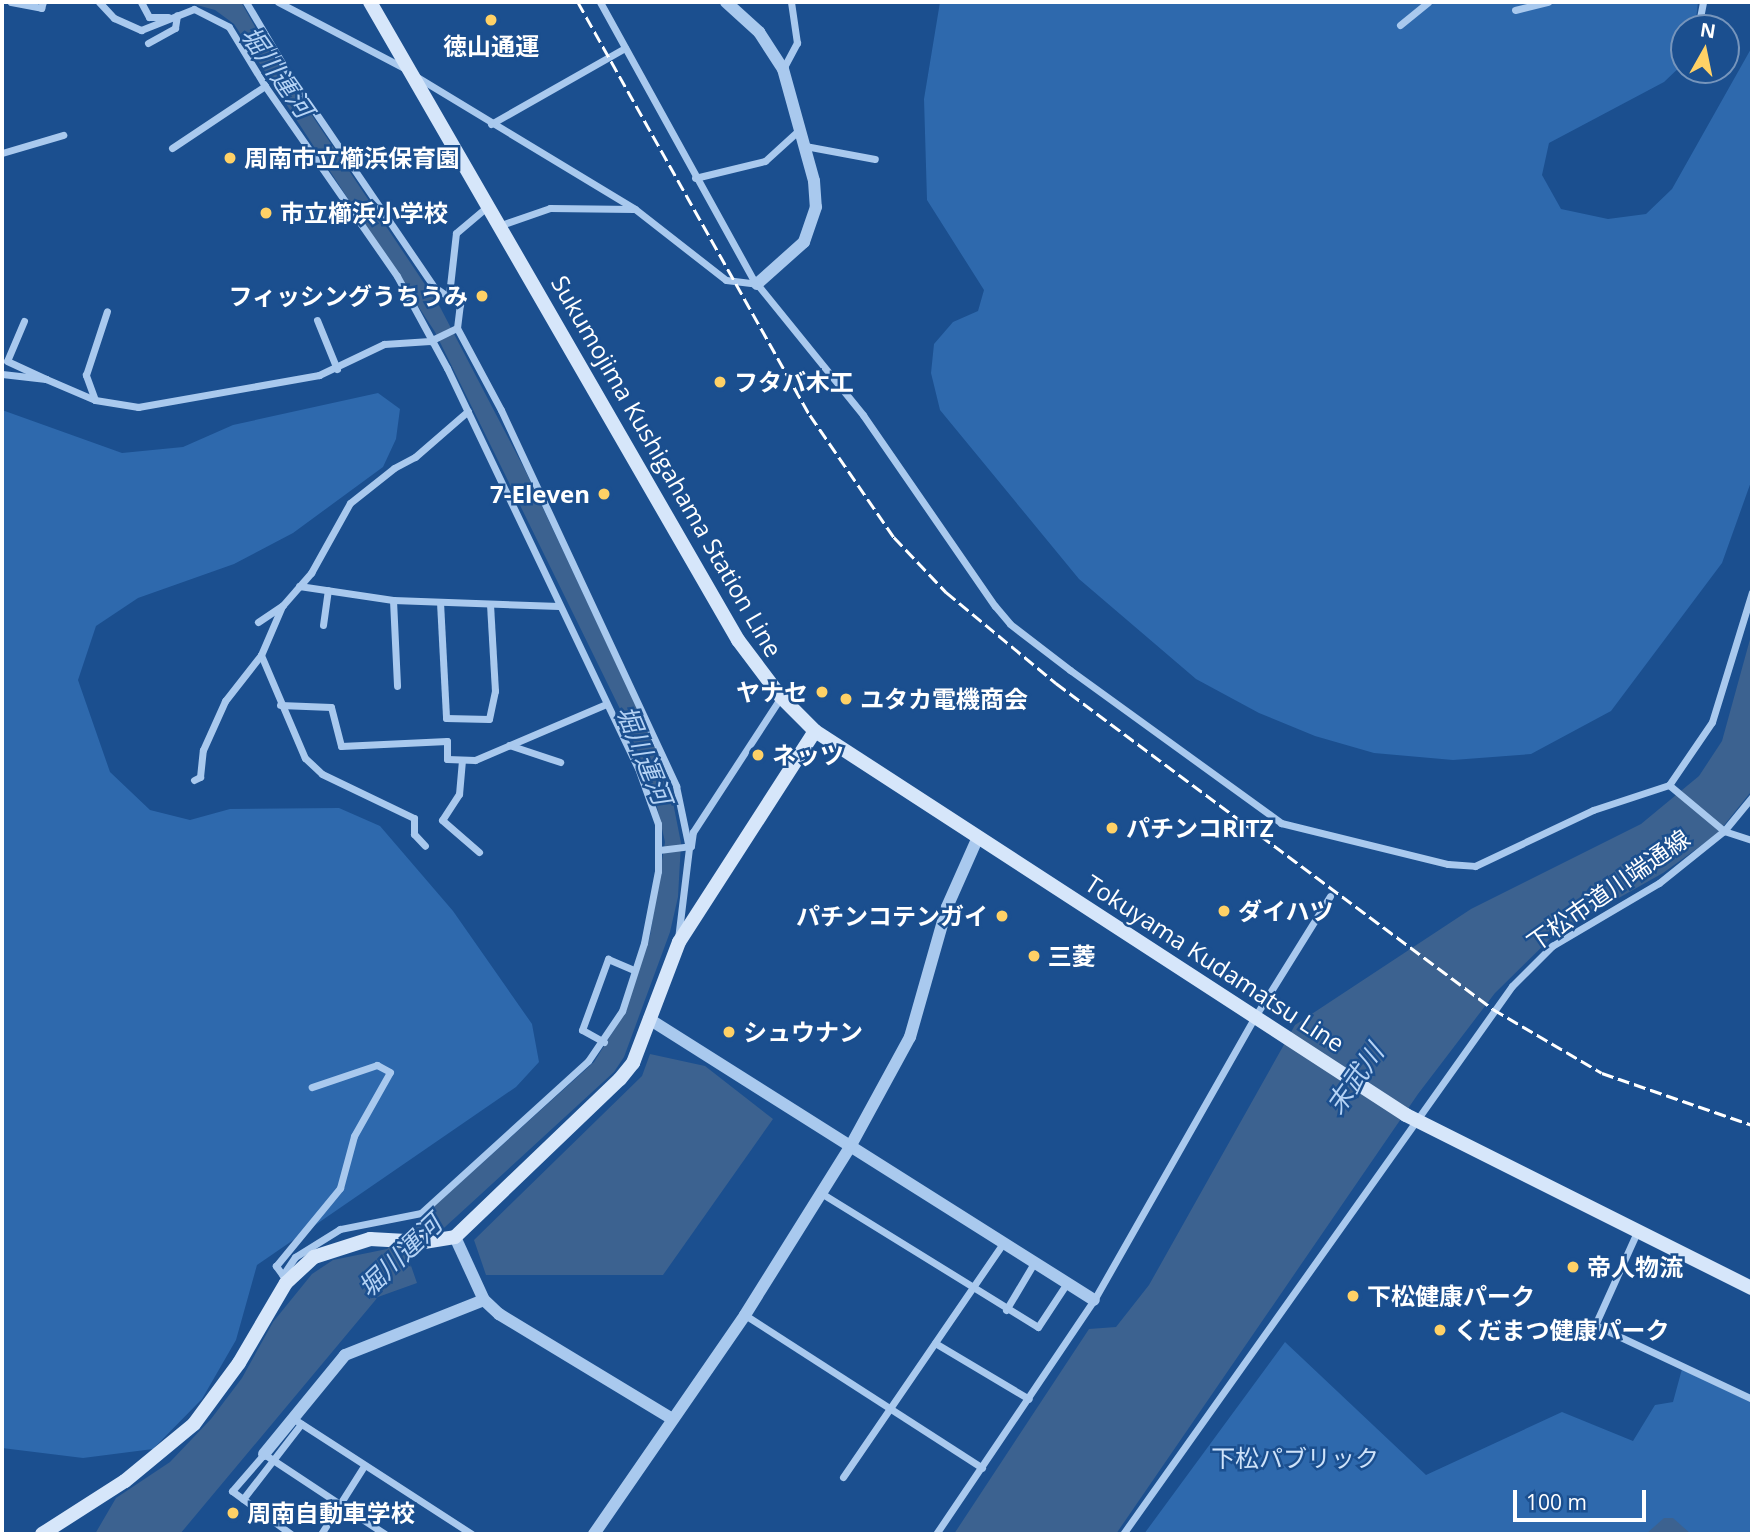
<!DOCTYPE html>
<meta charset="utf-8">
<style>
body{margin:0}
#map{position:relative;width:1754px;height:1536px;overflow:hidden;background:#1b4f8f;font-family:"Open Sans","Noto Sans JP",sans-serif}
div>[style]{position:absolute}
[style*='--x']{left:calc(var(--x)*1px);top:calc(var(--y)*1px);width:calc(var(--w)*1px);rotate:calc(var(--a)*1deg)}
.green>*{inset:0;background:#2e69ad}
.water>*{inset:0;background:#3c6290}
.minor>*{height:7px;margin:-3.5px;padding:0 3.5px;transform-origin:3.5px;border-radius:3.5px;background:#a9c9ee}
.tertiary>*{height:12px;margin:-6px;padding:0 6px;transform-origin:6px;border-radius:6px;background:#a9c9ee}
.secondary>*{height:14px;margin:-7px;padding:0 7px;transform-origin:7px;border-radius:7px;background:#d6e6fa}
.rail>*{height:2.5px;margin-top:-1.25px;transform-origin:0;background:repeating-linear-gradient(90deg,#fff 0 12px,transparent 0 17px)}
.dots>*{width:19px;height:19px;translate:-50% -50%;box-sizing:border-box;border:4px solid #1b4f8f;border-radius:50%}
span{translate:-50% -50%;white-space:nowrap;text-align:center;line-height:1.15;-webkit-text-stroke:5px #1b4f8f;paint-order:stroke}
.poi-label{font-size:24px;color:#fff;font-weight:700}
.left{translate:0 -50%;text-align:left}
.right{translate:-100% -50%;text-align:right}
.street-label{font-size:24px;color:#fff}
.park-label{font-size:24px;color:#cfe3fa}
.water-label{font-size:26px;color:#b5d3f5;font-style:italic}
.frame{position:absolute;inset:0;border:4px solid #fff;pointer-events:none}
.north{position:absolute;left:1670px;top:14px;width:70px;height:70px;box-sizing:border-box;background:#1b4f8f;border:2px solid #7695bc;border-radius:50%;rotate:9deg;font-size:19px;font-weight:700;line-height:28px;text-align:center;color:#fff}
.north::after{content:'';display:block;margin:auto;width:24px;height:32px;background:#ffd166;clip-path:polygon(50% 0,100% 100%,50% 72%,0 100%)}
.scale{position:absolute;left:1513px;top:1490px;width:133px;height:32px;box-sizing:border-box;border:4px solid #fff;border-top:0;padding-left:9px;font-size:21px;line-height:24px;white-space:nowrap;color:#fff;-webkit-text-stroke:5px #1b4f8f;paint-order:stroke}
</style>
<div id="map">
<div class="green">
<div style="clip-path:polygon(940px 2px,1698px 2px,1695px 28px,1684px 28px,1684px 63px,1664px 82px,1549px 143px,1542px 175px,1561px 209px,1608px 219px,1646px 214px,1672px 189px,1752px 47px,1752px 479px,1722px 563px,1611px 711px,1531px 754px,1453px 760px,1374px 753px,1315px 736px,1259px 713px,1196px 679px,1079px 579px,940px 410px,931px 373px,934px 344px,953px 322px,978px 311px,984px 290px,927px 200px,924px 99px)"></div>
<div style="clip-path:polygon(378px 393px,400px 409px,396px 439px,383px 467px,293px 533px,234px 564px,138px 598px,96px 626px,78px 680px,110px 772px,150px 810px,190px 820px,230px 809px,339px 808px,380px 826px,453px 911px,532px 1024px,539px 1062px,516px 1087px,257px 1265px,236px 1340px,202px 1399px,153px 1449px,83px 1458px,2px 1448px,2px 410px,122px 453px,183px 447px,233px 425px)"></div>
<div style="clip-path:polygon(1285px 1342px,1426px 1475px,1562px 1412px,1633px 1441px,1655px 1405px,1673px 1402px,1682px 1369px,1752px 1403px,1752px 1534px,1144px 1534px)"></div>
</div>
<div class="water">
<div style="clip-path:polygon(186px 2px,241px 2px,267px 48px,440px 307px,525px 470px,667px 772px,681px 843px,678px 897px,670px 932px,624px 1057px,614px 1072px,409px 1260px,417px 1283px,378px 1297px,180px 1534px,95px 1534px,116px 1498px,170px 1462px,211px 1419px,242px 1378px,273px 1322px,312px 1274px,333px 1260px,387px 1249px,594px 1062px,624px 1014px,650px 936px,665px 842px,653px 789px,620px 709px,435px 332px,234px 24px,215px 10px)"></div>
<div style="clip-path:polygon(1752px 632px,1750px 793px,1717px 834px,1663px 873px,1555px 934px,1495px 993px,1418px 1094px,1116px 1534px,954px 1534px,1089px 1329px,1116px 1327px,1149px 1285px,1295px 1025px,1471px 909px,1641px 824px,1699px 776px,1722px 741px)"></div>
<div style="clip-path:polygon(650px 1054px,705px 1066px,773px 1119px,663px 1275px,486px 1275px,474px 1240px,642px 1076px)"></div>
<div style="clip-path:polygon(1664px 1518px,1673px 1518px,1691px 1534px,1646px 1534px)"></div>
</div>
<div class="minor">
<div style="--x:11;--y:2;--w:31;--a:11"></div>
<div style="--x:41;--y:8;--w:6;--a:-72"></div>
<div style="--x:99;--y:2;--w:22;--a:47"></div>
<div style="--x:114;--y:18;--w:30;--a:24"></div>
<div style="--x:141;--y:30;--w:57;--a:-21.6"></div>
<div style="--x:194;--y:9;--w:39;--a:27"></div>
<div style="--x:229;--y:27;--w:69;--a:58.6"></div>
<div style="--x:265;--y:86;--w:231;--a:55.2"></div>
<div style="--x:397;--y:276;--w:105;--a:61.5"></div>
<div style="--x:447;--y:368;--w:443;--a:64.5"></div>
<div style="--x:638;--y:768;--w:59;--a:70.3"></div>
<div style="--x:658;--y:824;--w:47;--a:90"></div>
<div style="--x:658;--y:871;--w:73;--a:101"></div>
<div style="--x:644;--y:943;--w:71;--a:107.9"></div>
<div style="--x:622;--y:1011;--w:60;--a:124.2"></div>
<div style="--x:588;--y:1061;--w:226;--a:137.7"></div>
<div style="--x:421;--y:1213;--w:83;--a:168.8"></div>
<div style="--x:340;--y:1229;--w:53;--a:148.1"></div>
<div style="--x:295;--y:1257;--w:22;--a:124"></div>
<div style="--x:141;--y:2;--w:17;--a:62"></div>
<div style="--x:149;--y:17;--w:19;--a:0"></div>
<div style="--x:278;--y:2;--w:142;--a:27.6"></div>
<div style="--x:600;--y:2;--w:316;--a:61.1"></div>
<div style="--x:753;--y:279;--w:175;--a:51"></div>
<div style="--x:863;--y:415;--w:232;--a:55.4"></div>
<div style="--x:995;--y:606;--w:23;--a:50"></div>
<div style="--x:1010;--y:624;--w:76;--a:37.5"></div>
<div style="--x:1070;--y:670;--w:261;--a:35.9"></div>
<div style="--x:1281;--y:823;--w:172;--a:13.8"></div>
<div style="--x:1448;--y:864;--w:27;--a:4"></div>
<div style="--x:1475;--y:866;--w:131;--a:-25.4"></div>
<div style="--x:1593;--y:810;--w:80;--a:-18.2"></div>
<div style="--x:1669;--y:785;--w:76;--a:-55.7"></div>
<div style="--x:1712;--y:722;--w:136;--a:-72.9"></div>
<div style="--x:1515;--y:10;--w:34;--a:-14"></div>
<div style="--x:1400;--y:25;--w:36;--a:-39"></div>
<div style="--x:1698;--y:28;--w:26;--a:-79"></div>
<div style="--x:148;--y:43;--w:31;--a:-29"></div>
<div style="--x:175;--y:28;--w:13;--a:-81"></div>
<div style="--x:783;--y:69;--w:30;--a:-62"></div>
<div style="--x:797;--y:43;--w:41;--a:-98.3"></div>
<div style="--x:417;--y:77;--w:255;--a:31.2"></div>
<div style="--x:635;--y:209;--w:115;--a:38"></div>
<div style="--x:726;--y:280;--w:31;--a:7"></div>
<div style="--x:491;--y:124;--w:154;--a:-29.6"></div>
<div style="--x:805;--y:146;--w:71;--a:10.5"></div>
<div style="--x:172;--y:148;--w:112;--a:-33.7"></div>
<div style="--x:2;--y:153;--w:64;--a:-16.4"></div>
<div style="--x:695;--y:178;--w:72;--a:-13.7"></div>
<div style="--x:765;--y:161;--w:47;--a:-42.4"></div>
<div style="--x:501;--y:225;--w:52;--a:-19.1"></div>
<div style="--x:550;--y:208;--w:84;--a:0.7"></div>
<div style="--x:449;--y:295;--w:62;--a:-83.6"></div>
<div style="--x:456;--y:233;--w:42;--a:-40.2"></div>
<div style="--x:317;--y:320;--w:53;--a:67.8"></div>
<div style="--x:24;--y:321;--w:43;--a:113"></div>
<div style="--x:7;--y:361;--w:43;--a:24.8"></div>
<div style="--x:457;--y:328;--w:93;--a:61.8"></div>
<div style="--x:501;--y:410;--w:415;--a:65"></div>
<div style="--x:676;--y:786;--w:63;--a:78.2"></div>
<div style="--x:689;--y:848;--w:92;--a:96.9"></div>
<div style="--x:2;--y:374;--w:44;--a:6.5"></div>
<div style="--x:46;--y:379;--w:53;--a:23.2"></div>
<div style="--x:95;--y:400;--w:44;--a:9.2"></div>
<div style="--x:138;--y:407;--w:184;--a:-10"></div>
<div style="--x:319;--y:375;--w:72;--a:-25.5"></div>
<div style="--x:384;--y:344;--w:46;--a:-3.7"></div>
<div style="--x:430;--y:341;--w:30;--a:-26"></div>
<div style="--x:457;--y:328;--w:23;--a:-83"></div>
<div style="--x:460;--y:305;--w:32;--a:-145"></div>
<div style="--x:434;--y:287;--w:265;--a:-124.2"></div>
<div style="--x:285;--y:68;--w:77;--a:-120.6"></div>
<div style="--x:95;--y:400;--w:27;--a:-110"></div>
<div style="--x:86;--y:375;--w:67;--a:-71.8"></div>
<div style="--x:299;--y:586;--w:95;--a:8.5"></div>
<div style="--x:393;--y:600;--w:166;--a:2.1"></div>
<div style="--x:393;--y:600;--w:86;--a:87.3"></div>
<div style="--x:440;--y:602;--w:116;--a:87"></div>
<div style="--x:446;--y:718;--w:43;--a:1.3"></div>
<div style="--x:489;--y:719;--w:29;--a:-78"></div>
<div style="--x:495;--y:691;--w:87;--a:-93.3"></div>
<div style="--x:258;--y:622;--w:30;--a:-34"></div>
<div style="--x:283;--y:605;--w:43;--a:-48.8"></div>
<div style="--x:311;--y:573;--w:80;--a:-60.9"></div>
<div style="--x:350;--y:503;--w:56;--a:-38.5"></div>
<div style="--x:394;--y:468;--w:24;--a:-28"></div>
<div style="--x:415;--y:457;--w:70;--a:-41"></div>
<div style="--x:323;--y:625;--w:35;--a:-82"></div>
<div style="--x:261;--y:655;--w:112;--a:66.9"></div>
<div style="--x:305;--y:758;--w:23;--a:43"></div>
<div style="--x:322;--y:774;--w:102;--a:25.6"></div>
<div style="--x:414;--y:818;--w:16;--a:90"></div>
<div style="--x:414;--y:834;--w:16;--a:47"></div>
<div style="--x:280;--y:705;--w:51;--a:2.2"></div>
<div style="--x:331;--y:707;--w:40;--a:75.6"></div>
<div style="--x:341;--y:746;--w:106;--a:-2.7"></div>
<div style="--x:447;--y:741;--w:18;--a:90"></div>
<div style="--x:447;--y:759;--w:28;--a:2"></div>
<div style="--x:475;--y:760;--w:142;--a:-23.1"></div>
<div style="--x:509;--y:745;--w:54;--a:18.4"></div>
<div style="--x:462;--y:760;--w:34;--a:95"></div>
<div style="--x:459;--y:794;--w:31;--a:123"></div>
<div style="--x:442;--y:820;--w:49;--a:40.9"></div>
<div style="--x:194;--y:780;--w:7;--a:-27"></div>
<div style="--x:200;--y:777;--w:27;--a:-84"></div>
<div style="--x:203;--y:750;--w:54;--a:-65.8"></div>
<div style="--x:225;--y:701;--w:58;--a:-52"></div>
<div style="--x:261;--y:655;--w:53;--a:-66.8"></div>
<div style="--x:1669;--y:785;--w:72;--a:39.9"></div>
<div style="--x:1724;--y:831;--w:29;--a:18"></div>
<div style="--x:659;--y:850;--w:32;--a:-7"></div>
<div style="--x:691;--y:846;--w:14;--a:-82"></div>
<div style="--x:693;--y:832;--w:161;--a:-56.9"></div>
<div style="--x:604;--y:1042;--w:25;--a:-151"></div>
<div style="--x:582;--y:1030;--w:76;--a:-69.9"></div>
<div style="--x:608;--y:959;--w:28;--a:23"></div>
<div style="--x:821;--y:1193;--w:255;--a:31.7"></div>
<div style="--x:1038;--y:1327;--w:53;--a:-56.6"></div>
<div style="--x:1637;--y:1232;--w:102;--a:114.3"></div>
<div style="--x:1595;--y:1325;--w:174;--a:25.2"></div>
<div style="--x:284;--y:1277;--w:14;--a:-126"></div>
<div style="--x:276;--y:1266;--w:101;--a:-50.6"></div>
<div style="--x:340;--y:1188;--w:54;--a:-74.9"></div>
<div style="--x:354;--y:1136;--w:73;--a:-60.6"></div>
<div style="--x:390;--y:1072;--w:15;--a:-152"></div>
<div style="--x:377;--y:1065;--w:69;--a:161.3"></div>
<div style="--x:1006;--y:1310;--w:55;--a:-59.2"></div>
<div style="--x:745;--y:1315;--w:282;--a:32.8"></div>
<div style="--x:935;--y:1343;--w:109;--a:30.8"></div>
<div style="--x:294;--y:1419;--w:212;--a:32.9"></div>
<div style="--x:843;--y:1477;--w:283;--a:-55.6"></div>
<div style="--x:243;--y:1499;--w:95;--a:-52.3"></div>
<div style="--x:291;--y:1534;--w:73;--a:-143.9"></div>
<div style="--x:232;--y:1491;--w:49;--a:-49.1"></div>
<div style="--x:264;--y:1454;--w:145;--a:33.5"></div>
<div style="--x:321;--y:1534;--w:80;--a:-57.7"></div>
<div style="--x:936;--y:1534;--w:282;--a:-56"></div>
<div style="--x:1094;--y:1300;--w:328;--a:-60.4"></div>
<div style="--x:1256;--y:1015;--w:140;--a:-58.1"></div>
<div style="--x:1123;--y:1534;--w:672;--a:-54.63"></div>
<div style="--x:1512;--y:986;--w:57;--a:-45"></div>
<div style="--x:1552;--y:946;--w:124;--a:-30.5"></div>
<div style="--x:1659;--y:883;--w:83;--a:-38.7"></div>
<div style="--x:1724;--y:831;--w:44;--a:-50.5"></div>
</div>
<div class="tertiary">
<div style="--x:726;--y:2;--w:45;--a:42.3"></div>
<div style="--x:759;--y:32;--w:44;--a:57"></div>
<div style="--x:783;--y:69;--w:116;--a:74.5"></div>
<div style="--x:814;--y:181;--w:26;--a:86"></div>
<div style="--x:816;--y:207;--w:37;--a:109"></div>
<div style="--x:804;--y:242;--w:63;--a:138.2"></div>
<div style="--x:649;--y:1019;--w:526;--a:32.27"></div>
<div style="--x:455;--y:1237;--w:69;--a:65.3"></div>
<div style="--x:484;--y:1300;--w:21;--a:43"></div>
<div style="--x:499;--y:1314;--w:201;--a:31.2"></div>
<div style="--x:264;--y:1454;--w:128;--a:-50.7"></div>
<div style="--x:345;--y:1355;--w:149;--a:-21.6"></div>
<div style="--x:594;--y:1534;--w:266;--a:-55.4"></div>
<div style="--x:745;--y:1315;--w:198;--a:-58"></div>
<div style="--x:850;--y:1147;--w:125;--a:-61.4"></div>
<div style="--x:910;--y:1037;--w:135;--a:-74.1"></div>
<div style="--x:947;--y:907;--w:77;--a:-66.1"></div>
</div>
<div class="secondary">
<div style="--x:370;--y:2;--w:737;--a:60.02"></div>
<div style="--x:738;--y:640;--w:71;--a:53"></div>
<div style="--x:781;--y:697;--w:48;--a:45"></div>
<div style="--x:815;--y:731;--w:705;--a:33.01"></div>
<div style="--x:1406;--y:1115;--w:387;--a:26.6"></div>
<div style="--x:42;--y:1534;--w:98;--a:-32.6"></div>
<div style="--x:125;--y:1481;--w:89;--a:-39.6"></div>
<div style="--x:194;--y:1424;--w:76;--a:-53.6"></div>
<div style="--x:239;--y:1363;--w:93;--a:-59.6"></div>
<div style="--x:286;--y:1283;--w:38;--a:-43"></div>
<div style="--x:314;--y:1257;--w:59;--a:-17.8"></div>
<div style="--x:370;--y:1239;--w:54;--a:3.2"></div>
<div style="--x:424;--y:1242;--w:31;--a:-9"></div>
<div style="--x:455;--y:1237;--w:228;--a:-43.8"></div>
<div style="--x:620;--y:1079;--w:21;--a:-51"></div>
<div style="--x:633;--y:1063;--w:129;--a:-69.2"></div>
<div style="--x:679;--y:942;--w:251;--a:-57.2"></div>
</div>
<div class="rail">
<div style="--x:578;--y:2;--w:474;--a:60.7"></div>
<div style="--x:810;--y:415;--w:148;--a:55.5"></div>
<div style="--x:894;--y:537;--w:76;--a:46.6"></div>
<div style="--x:946;--y:592;--w:143;--a:39.6"></div>
<div style="--x:1056;--y:683;--w:545;--a:36.72"></div>
<div style="--x:1493;--y:1009;--w:126;--a:30.4"></div>
<div style="--x:1602;--y:1073;--w:159;--a:19.1"></div>
</div>
<div class="dots">
<div style="left:491px;top:20px;background:#ffd166"></div>
<div style="left:230px;top:158px;background:#ffd166"></div>
<div style="left:266px;top:213px;background:#ffd166"></div>
<div style="left:482px;top:296px;background:#ffd166"></div>
<div style="left:720px;top:382px;background:#ffd166"></div>
<div style="left:604px;top:494px;background:#ffd166"></div>
<div style="left:822px;top:692px;background:#ffd166"></div>
<div style="left:846px;top:699px;background:#ffd166"></div>
<div style="left:758px;top:755px;background:#ffd166"></div>
<div style="left:1112px;top:828px;background:#ffd166"></div>
<div style="left:1224px;top:911px;background:#ffd166"></div>
<div style="left:1002px;top:916px;background:#ffd166"></div>
<div style="left:1034px;top:956px;background:#ffd166"></div>
<div style="left:729px;top:1032px;background:#ffd166"></div>
<div style="left:1573px;top:1267px;background:#ffd166"></div>
<div style="left:1353px;top:1296px;background:#ffd166"></div>
<div style="left:1440px;top:1330px;background:#ffd166"></div>
<div style="left:233px;top:1513px;background:#ffd166"></div>
</div>
<div class="poi-label">
<span style="left:491px;top:46px">徳山通運</span>
<span class="left" style="left:244px;top:158px">周南市立櫛浜保育園</span>
<span class="left" style="left:280px;top:213px">市立櫛浜小学校</span>
<span class="right" style="left:468px;top:296px">フィッシングうちうみ</span>
<span class="left" style="left:734px;top:382px">フタバ木工</span>
<span class="right" style="left:590px;top:494px">7-Eleven</span>
<span class="right" style="left:808px;top:692px">ヤナセ</span>
<span class="left" style="left:860px;top:699px">ユタカ電機商会</span>
<span class="left" style="left:772px;top:755px">ネッツ</span>
<span class="left" style="left:1126px;top:828px">パチンコRITZ</span>
<span class="left" style="left:1238px;top:911px">ダイハツ</span>
<span class="right" style="left:988px;top:916px">パチンコテンガイ</span>
<span class="left" style="left:1048px;top:956px">三菱</span>
<span class="left" style="left:743px;top:1032px">シュウナン</span>
<span class="left" style="left:1587px;top:1267px">帝人物流</span>
<span class="left" style="left:1367px;top:1296px">下松健康パーク</span>
<span class="left" style="left:1454px;top:1330px">くだまつ健康パーク</span>
<span class="left" style="left:247px;top:1513px">周南自動車学校</span>
</div>
<div class="street-label">
<span style="left:667px;top:466px;rotate:60deg">Sukumojima Kushigahama Station Line</span>
<span style="left:1608px;top:890px;rotate:-35deg">下松市道川端通線</span>
<span style="left:1215px;top:963px;rotate:33deg">Tokuyama Kudamatsu Line</span>
</div>
<div class="park-label">
<span style="left:1295px;top:1458px">下松パブリック</span>
</div>
<div class="water-label">
<span style="left:277px;top:72px;rotate:55deg">堀川運河</span>
<span style="left:644px;top:755px;rotate:68deg">堀川運河</span>
<span style="left:1355px;top:1079px;rotate:-55deg">末武川</span>
<span style="left:400px;top:1256px;rotate:-44deg">堀川運河</span>
</div>
<div class="frame"></div>
<div class="north">N</div>
<div class="scale">100 m</div>
</div>
